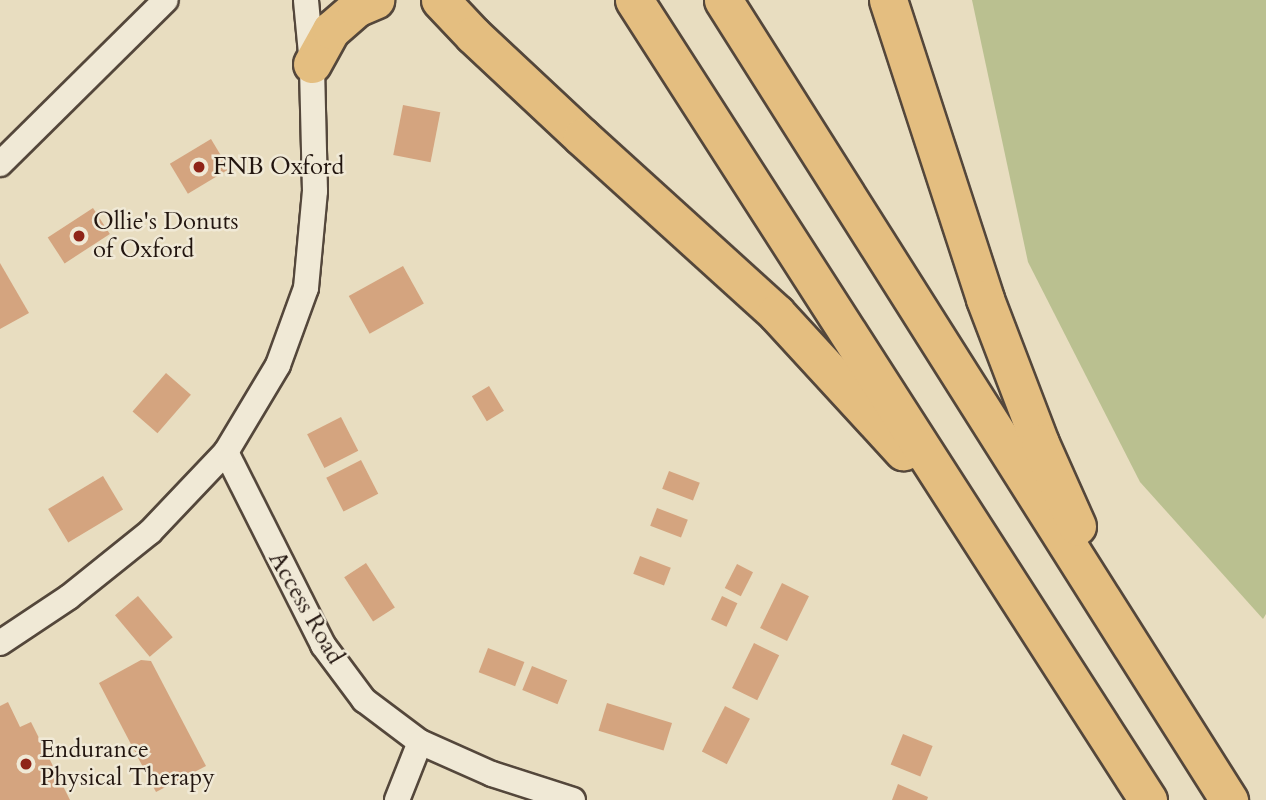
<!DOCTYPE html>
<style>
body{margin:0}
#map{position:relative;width:1266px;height:800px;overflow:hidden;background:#e8ddc0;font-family:Cardo,serif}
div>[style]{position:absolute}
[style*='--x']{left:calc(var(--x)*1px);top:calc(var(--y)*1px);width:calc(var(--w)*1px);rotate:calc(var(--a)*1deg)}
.green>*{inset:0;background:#bac090}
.building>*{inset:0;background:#d4a47f;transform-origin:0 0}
.roads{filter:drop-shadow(2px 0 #54473b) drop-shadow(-2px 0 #54473b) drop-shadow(0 2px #54473b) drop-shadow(0 -2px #54473b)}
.minor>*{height:24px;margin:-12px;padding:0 12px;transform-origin:12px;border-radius:12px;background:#f0e9d6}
.highway>*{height:37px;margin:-18.5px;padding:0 18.5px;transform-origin:18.5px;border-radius:18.5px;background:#e4be80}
.dots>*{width:19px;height:19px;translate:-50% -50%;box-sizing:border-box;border:4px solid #f0e9d6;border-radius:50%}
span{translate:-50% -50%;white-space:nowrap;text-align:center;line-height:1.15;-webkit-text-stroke:5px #f0e9d6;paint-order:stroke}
.poi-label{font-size:24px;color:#22150f}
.left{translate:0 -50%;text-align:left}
.street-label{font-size:24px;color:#22150f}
</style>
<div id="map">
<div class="green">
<div style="clip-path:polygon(972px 0,1266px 0,1266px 614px,1263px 619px,1140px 482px,1028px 262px)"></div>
</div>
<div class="building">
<div style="left:403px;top:105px;width:38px;height:51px;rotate:11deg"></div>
<div style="left:211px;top:139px;width:35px;height:48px;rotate:59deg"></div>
<div style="left:93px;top:208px;width:31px;height:54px;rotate:57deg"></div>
<div style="clip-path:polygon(0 263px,29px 313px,0 329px)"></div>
<div style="left:403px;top:266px;width:43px;height:62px;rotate:61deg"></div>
<div style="left:166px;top:373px;width:33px;height:51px;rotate:41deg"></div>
<div style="left:489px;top:386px;width:29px;height:20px;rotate:59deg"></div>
<div style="left:341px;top:417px;width:38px;height:38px;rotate:63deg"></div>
<div style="left:361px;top:460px;width:38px;height:39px;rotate:63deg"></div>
<div style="left:669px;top:471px;width:33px;height:19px;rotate:21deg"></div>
<div style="left:103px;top:476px;width:39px;height:64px;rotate:59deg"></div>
<div style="left:657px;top:508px;width:33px;height:19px;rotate:21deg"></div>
<div style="left:640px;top:556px;width:33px;height:19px;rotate:21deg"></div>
<div style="left:366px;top:563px;width:53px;height:26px;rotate:57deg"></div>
<div style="left:737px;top:564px;width:18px;height:27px;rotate:27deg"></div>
<div style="left:782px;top:583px;width:30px;height:50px;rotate:26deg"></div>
<div style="left:138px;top:596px;width:54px;height:30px;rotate:50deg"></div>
<div style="left:722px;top:596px;width:17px;height:26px;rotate:25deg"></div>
<div style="left:754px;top:643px;width:28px;height:50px;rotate:26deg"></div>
<div style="left:488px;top:648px;width:39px;height:26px;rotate:21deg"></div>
<div style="clip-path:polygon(141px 660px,151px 661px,206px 766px,156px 792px,99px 683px)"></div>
<div style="left:532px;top:666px;width:38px;height:26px;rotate:22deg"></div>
<div style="clip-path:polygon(8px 702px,20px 727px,31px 722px,70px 800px,0 800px,0 706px)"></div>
<div style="left:607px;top:703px;width:68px;height:29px;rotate:17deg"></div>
<div style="left:725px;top:706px;width:28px;height:51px;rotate:27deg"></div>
<div style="left:903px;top:734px;width:32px;height:33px;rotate:22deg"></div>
<div style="clip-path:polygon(898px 784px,928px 797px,927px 800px,892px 800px)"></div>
</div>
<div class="roads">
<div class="minor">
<div style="--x:0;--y:164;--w:233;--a:-44.7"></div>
<div style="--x:226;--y:452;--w:216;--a:63.3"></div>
<div style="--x:323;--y:645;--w:69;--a:53.3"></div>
<div style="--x:364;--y:700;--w:70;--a:36.9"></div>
<div style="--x:420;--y:742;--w:79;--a:24"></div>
<div style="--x:492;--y:774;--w:85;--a:17.8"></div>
<div style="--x:0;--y:643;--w:83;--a:-33.7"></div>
<div style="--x:69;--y:597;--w:104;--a:-38.7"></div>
<div style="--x:150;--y:532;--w:110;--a:-46.5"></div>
<div style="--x:226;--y:452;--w:101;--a:-59.1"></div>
<div style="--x:278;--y:365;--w:82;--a:-70"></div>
<div style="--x:306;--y:288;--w:97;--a:-84.7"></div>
<div style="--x:315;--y:191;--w:127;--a:-91.4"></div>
<div style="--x:312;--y:64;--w:64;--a:-95.4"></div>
<div style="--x:397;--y:800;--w:62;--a:-68.4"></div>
</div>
<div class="highway">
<div style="--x:440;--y:0;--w:48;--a:46.7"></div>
<div style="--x:473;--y:35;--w:149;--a:43.1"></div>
<div style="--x:582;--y:137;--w:262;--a:42.2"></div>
<div style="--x:776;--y:313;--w:188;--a:47.4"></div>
<div style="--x:634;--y:0;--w:951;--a:57.28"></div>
<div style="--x:723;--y:0;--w:947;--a:57.69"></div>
<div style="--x:888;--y:0;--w:314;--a:72"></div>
<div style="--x:985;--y:299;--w:154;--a:69.1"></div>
<div style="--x:1040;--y:443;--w:91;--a:66"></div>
<div style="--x:312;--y:64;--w:39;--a:-61"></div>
<div style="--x:331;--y:30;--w:33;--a:-41"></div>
<div style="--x:356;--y:8;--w:21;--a:-23"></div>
</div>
</div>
<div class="dots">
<div style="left:199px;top:167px;background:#8f2418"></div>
<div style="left:79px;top:236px;background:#8f2418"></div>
<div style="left:26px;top:764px;background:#8f2418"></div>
</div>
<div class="poi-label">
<span class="left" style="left:213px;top:167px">FNB Oxford</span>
<span class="left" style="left:93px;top:236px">Ollie's Donuts<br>of Oxford</span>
<span class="left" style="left:40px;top:764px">Endurance<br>Physical Therapy</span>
</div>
<div class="street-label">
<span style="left:306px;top:608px;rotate:60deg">Access Road</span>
</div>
</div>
